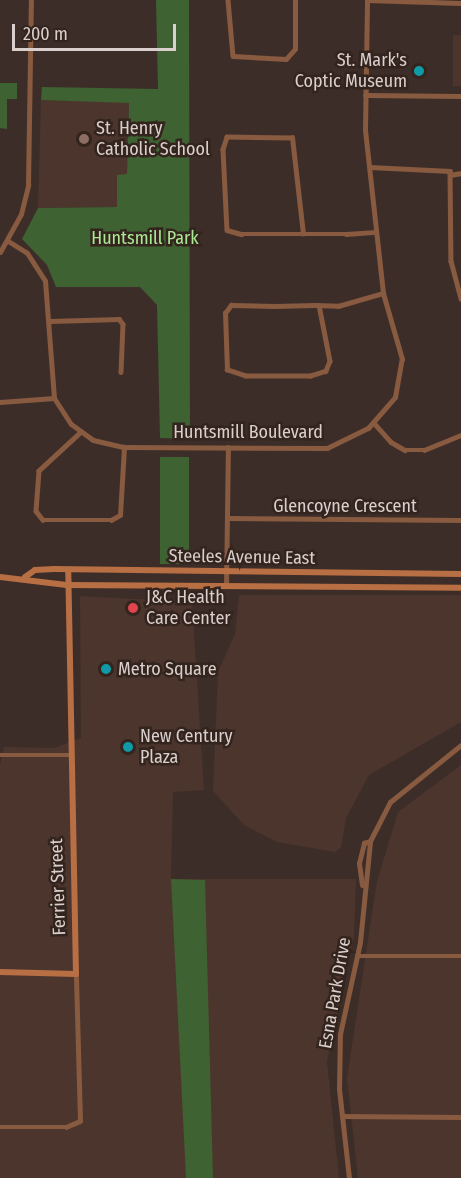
<!DOCTYPE html>
<style>
body{margin:0}
#map{position:relative;width:461px;height:1178px;overflow:hidden;background:#3d2d28;font-family:"Fira Sans Condensed",sans-serif}
div>[style]{position:absolute}
[style*='--x']{left:calc(var(--x)*1px);top:calc(var(--y)*1px);width:calc(var(--w)*1px);rotate:calc(var(--a)*1deg)}
.built>*{inset:0;background:#4c352d;transform-origin:0 0}
.green>*{inset:0;background:#3e6231;transform-origin:0 0}
.minor>*{height:4.5px;margin:-2.25px;padding:0 2.25px;transform-origin:2.25px;border-radius:2.25px;background:#885a40}
.tertiary>*{height:5px;margin:-2.5px;padding:0 2.5px;transform-origin:2.5px;border-radius:2.5px;background:#885a40}
.secondary>*{height:6px;margin:-3px;padding:0 3px;transform-origin:3px;border-radius:3px;background:#b86f44}
.dots>*{width:16px;height:16px;translate:-50% -50%;box-sizing:border-box;border:3px solid #33241e;border-radius:50%}
span{translate:-50% -50%;white-space:nowrap;text-align:center;line-height:1.15;-webkit-text-stroke:5px #33241e;paint-order:stroke}
.poi-label{font-size:18px;color:#dacfcc}
.right{translate:-100% -50%;text-align:right}
.left{translate:0 -50%;text-align:left}
.park-label{font-size:18px;color:#a9e993}
.street-label{font-size:18px;color:#dacfcc}
.scale{position:absolute;left:12px;top:24px;width:164px;height:27px;box-sizing:border-box;border:3px solid #dacfcc;border-top:0;padding-left:8px;font-size:18px;line-height:21px;white-space:nowrap;color:#dacfcc;-webkit-text-stroke:4px #33241e;paint-order:stroke}
</style>
<div id="map">
<div class="built">
<div style="left:453px;top:35px;width:8px;height:51px"></div>
<div style="clip-path:polygon(41px 100px,129px 102px,127px 175px,117px 175px,117px 207px,38px 208px)"></div>
<div style="clip-path:polygon(239px 595px,461px 595px,461px 722px,369px 775px,346px 818px,341px 848px,335px 852px,277px 842px,244px 825px,213px 791px,218px 672px,235px 634px)"></div>
<div style="clip-path:polygon(80px 596px,192px 602px,204px 790px,173px 792px,171px 879px,356px 879px,354px 935px,327px 1061px,339px 1178px,0 1178px,0 765px,4px 747px,54px 748px,81px 738px)"></div>
<div style="clip-path:polygon(461px 765px,461px 1178px,358px 1178px,347px 1078px,377px 881px,398px 812px)"></div>
</div>
<div class="green">
<div style="clip-path:polygon(156px 0,189px 0,190px 439px,160px 438px,157px 305px,140px 287px,56px 287px,47px 265px,22px 239px,38px 208px,117px 207px,117px 175px,127px 174px,129px 103px,41px 100px,42px 87px,158px 89px)"></div>
<div style="clip-path:polygon(0 83px,17px 83px,17px 99px,7px 99px,7px 129px,0 128px)"></div>
<div style="left:160px;top:457px;width:29px;height:107px"></div>
<div style="clip-path:polygon(171px 879px,205px 880px,213px 1178px,186px 1178px)"></div>
</div>
<div class="minor">
<div style="--x:228;--y:0;--w:56;--a:84.9"></div>
<div style="--x:233;--y:56;--w:53;--a:3.2"></div>
<div style="--x:286;--y:59;--w:13;--a:-48"></div>
<div style="--x:295;--y:49;--w:49;--a:-90"></div>
<div style="--x:367;--y:0;--w:94;--a:1.8"></div>
<div style="--x:370;--y:167;--w:80;--a:2.9"></div>
<div style="--x:450;--y:171;--w:90;--a:89.4"></div>
<div style="--x:451;--y:261;--w:39;--a:75"></div>
<div style="--x:450;--y:175;--w:11;--a:-10"></div>
<div style="--x:303;--y:234;--w:97;--a:-96.5"></div>
<div style="--x:292;--y:138;--w:65;--a:-179.1"></div>
<div style="--x:227;--y:137;--w:13;--a:108"></div>
<div style="--x:223;--y:149;--w:81;--a:87.2"></div>
<div style="--x:227;--y:230;--w:15;--a:16"></div>
<div style="--x:241;--y:234;--w:105;--a:0"></div>
<div style="--x:346;--y:234;--w:30;--a:-4"></div>
<div style="--x:319;--y:305;--w:57;--a:78.9"></div>
<div style="--x:330;--y:361;--w:11;--a:112"></div>
<div style="--x:326;--y:371;--w:16;--a:162"></div>
<div style="--x:311;--y:376;--w:65;--a:180"></div>
<div style="--x:246;--y:376;--w:20;--a:-162"></div>
<div style="--x:227;--y:370;--w:57;--a:-92"></div>
<div style="--x:225;--y:313;--w:10;--a:-53"></div>
<div style="--x:231;--y:305;--w:43;--a:1.3"></div>
<div style="--x:274;--y:306;--w:41;--a:-1.4"></div>
<div style="--x:315;--y:305;--w:23;--a:2"></div>
<div style="--x:338;--y:306;--w:47;--a:-16.1"></div>
<div style="--x:50;--y:321;--w:69;--a:-1.7"></div>
<div style="--x:119;--y:319;--w:6;--a:51"></div>
<div style="--x:123;--y:324;--w:48;--a:92.4"></div>
<div style="--x:0;--y:402;--w:54;--a:-4.2"></div>
<div style="--x:374;--y:423;--w:25;--a:48"></div>
<div style="--x:391;--y:442;--w:16;--a:30"></div>
<div style="--x:405;--y:450;--w:19;--a:0"></div>
<div style="--x:424;--y:450;--w:40;--a:-22"></div>
<div style="--x:80;--y:433;--w:56;--a:137.2"></div>
<div style="--x:39;--y:471;--w:40;--a:94.3"></div>
<div style="--x:36;--y:511;--w:11;--a:52"></div>
<div style="--x:43;--y:520;--w:68;--a:0"></div>
<div style="--x:111;--y:520;--w:10;--a:-29"></div>
<div style="--x:120;--y:515;--w:68;--a:-86.6"></div>
<div style="--x:229;--y:518;--w:232;--a:0.5"></div>
<div style="--x:0;--y:755;--w:69;--a:0"></div>
<div style="--x:357;--y:956;--w:104;--a:0"></div>
<div style="--x:342;--y:1116;--w:119;--a:0.5"></div>
<div style="--x:0;--y:1127;--w:66;--a:0"></div>
<div style="--x:66;--y:1127;--w:15;--a:-23"></div>
<div style="--x:80;--y:1121;--w:147;--a:-91.6"></div>
</div>
<div class="tertiary">
<div style="--x:365;--y:95;--w:96;--a:0.6"></div>
<div style="--x:8;--y:241;--w:22;--a:32"></div>
<div style="--x:27;--y:253;--w:33;--a:57"></div>
<div style="--x:45;--y:281;--w:117;--a:85.6"></div>
<div style="--x:54;--y:398;--w:31;--a:57"></div>
<div style="--x:71;--y:424;--w:27;--a:36"></div>
<div style="--x:93;--y:440;--w:32;--a:13"></div>
<div style="--x:124;--y:447;--w:203;--a:0.3"></div>
<div style="--x:327;--y:448;--w:46;--a:-26"></div>
<div style="--x:368;--y:428;--w:41;--a:-48.9"></div>
<div style="--x:395;--y:397;--w:39;--a:-80"></div>
<div style="--x:402;--y:359;--w:69;--a:-106.1"></div>
<div style="--x:383;--y:293;--w:164;--a:-96.3"></div>
<div style="--x:365;--y:130;--w:130;--a:-89.1"></div>
<div style="--x:0;--y:252;--w:43;--a:-61.1"></div>
<div style="--x:21;--y:214;--w:30;--a:-76"></div>
<div style="--x:28;--y:185;--w:185;--a:-89.1"></div>
<div style="--x:226;--y:586;--w:139;--a:-89.2"></div>
<div style="--x:362;--y:885;--w:22;--a:-98"></div>
<div style="--x:359;--y:863;--w:21;--a:-76"></div>
<div style="--x:364;--y:843;--w:6;--a:-18"></div>
<div style="--x:349;--y:1178;--w:90;--a:-96.4"></div>
<div style="--x:339;--y:1089;--w:55;--a:-89"></div>
<div style="--x:340;--y:1034;--w:94;--a:-77.7"></div>
<div style="--x:360;--y:942;--w:101;--a:-84.3"></div>
<div style="--x:370;--y:841;--w:44;--a:-62.9"></div>
<div style="--x:390;--y:802;--w:91;--a:-38.8"></div>
</div>
<div class="secondary">
<div style="--x:0;--y:577;--w:67;--a:6.8"></div>
<div style="--x:67;--y:585;--w:394;--a:0.4"></div>
<div style="--x:25;--y:577;--w:12;--a:-35"></div>
<div style="--x:35;--y:570;--w:19;--a:-3"></div>
<div style="--x:54;--y:569;--w:407;--a:0.7"></div>
<div style="--x:0;--y:972;--w:76;--a:1.5"></div>
<div style="--x:76;--y:974;--w:404;--a:-91.1"></div>
</div>
<div class="dots">
<div style="left:419px;top:71px;background:#0f9aa8"></div>
<div style="left:84px;top:139px;background:#8d6e63"></div>
<div style="left:133px;top:608px;background:#e0444e"></div>
<div style="left:106px;top:669px;background:#0f9aa8"></div>
<div style="left:128px;top:747px;background:#0f9aa8"></div>
</div>
<div class="poi-label">
<span class="right" style="left:407px;top:71px">St. Mark's<br>Coptic Museum</span>
<span class="left" style="left:96px;top:139px">St. Henry<br>Catholic School</span>
<span class="left" style="left:146px;top:608px">J&amp;C Health<br>Care Center</span>
<span class="left" style="left:118px;top:669px">Metro Square</span>
<span class="left" style="left:140px;top:747px">New Century<br>Plaza</span>
</div>
<div class="park-label">
<span style="left:145px;top:238px">Huntsmill Park</span>
</div>
<div class="street-label">
<span style="left:248px;top:432px">Huntsmill Boulevard</span>
<span style="left:345px;top:506px">Glencoyne Crescent</span>
<span style="left:242px;top:557px;rotate:1deg">Steeles Avenue East</span>
<span style="left:58px;top:887px;rotate:-92deg">Ferrier Street</span>
<span style="left:335px;top:993px;rotate:-80deg">Esna Park Drive</span>
</div>
<div class="scale">200 m</div>
</div>
